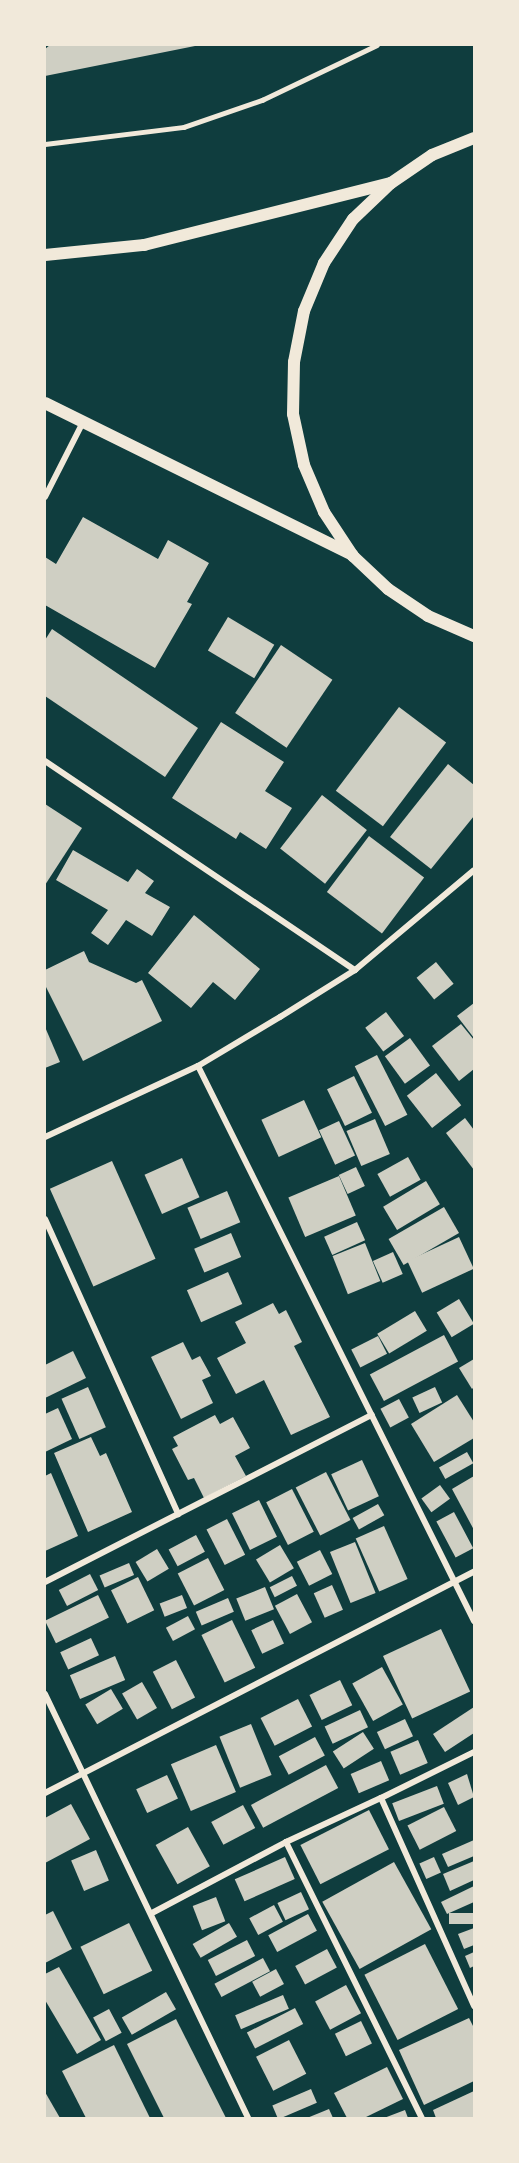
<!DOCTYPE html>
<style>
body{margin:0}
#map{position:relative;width:519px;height:2163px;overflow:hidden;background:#0f3d3e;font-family:"Archivo Narrow",sans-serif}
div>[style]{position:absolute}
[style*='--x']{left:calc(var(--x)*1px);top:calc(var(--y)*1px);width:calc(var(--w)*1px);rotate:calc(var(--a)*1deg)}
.building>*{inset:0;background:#cfcfc3;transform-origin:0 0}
.service>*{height:4.5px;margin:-2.25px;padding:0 2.25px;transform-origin:2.25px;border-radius:2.25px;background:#f1e9da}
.minor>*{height:6px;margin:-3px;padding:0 3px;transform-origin:3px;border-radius:3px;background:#f1e9da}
.secondary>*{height:12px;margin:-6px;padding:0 6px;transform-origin:6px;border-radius:6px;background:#f1e9da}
span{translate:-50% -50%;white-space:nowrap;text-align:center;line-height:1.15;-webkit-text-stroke:5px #f1e9da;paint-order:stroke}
.frame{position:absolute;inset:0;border:46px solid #f1e9da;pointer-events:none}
</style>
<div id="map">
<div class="building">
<div style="clip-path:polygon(50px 45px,200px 45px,45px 76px,45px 49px)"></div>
<div style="clip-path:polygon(83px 517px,158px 559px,168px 540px,209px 563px,187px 602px,192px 604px,155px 668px,45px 605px,45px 557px,56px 564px)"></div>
<div style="left:228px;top:617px;width:54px;height:39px;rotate:31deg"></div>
<div style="clip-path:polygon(52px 629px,198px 728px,165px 777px,45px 696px,45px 640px)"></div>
<div style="left:281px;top:645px;width:62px;height:82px;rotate:34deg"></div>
<div style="left:399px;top:707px;width:59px;height:105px;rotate:37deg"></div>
<div style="clip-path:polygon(221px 722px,284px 762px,265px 791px,292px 808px,266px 849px,240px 832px,236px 839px,172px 798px)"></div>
<div style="clip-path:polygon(448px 764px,474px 785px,474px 816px,431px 869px,390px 837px)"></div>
<div style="left:322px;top:795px;width:57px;height:68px;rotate:38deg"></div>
<div style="clip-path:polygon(45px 804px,82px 828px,45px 885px)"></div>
<div style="left:369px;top:836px;width:69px;height:70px;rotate:37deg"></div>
<div style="clip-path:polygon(73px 850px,128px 882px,137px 869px,154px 881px,145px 893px,170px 907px,152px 936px,126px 920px,108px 945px,91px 933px,108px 910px,56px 880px)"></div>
<div style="clip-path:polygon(194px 915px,260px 969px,235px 1000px,213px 982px,191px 1008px,148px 973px)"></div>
<div style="clip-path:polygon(84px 951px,89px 962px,136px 983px,142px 980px,162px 1021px,83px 1061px,45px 985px,45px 970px)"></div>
<div style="left:436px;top:962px;width:28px;height:25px;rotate:51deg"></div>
<div style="clip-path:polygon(474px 1003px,474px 1038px,457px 1016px)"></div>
<div style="left:386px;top:1012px;width:30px;height:26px;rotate:53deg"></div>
<div style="clip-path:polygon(461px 1024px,474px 1040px,474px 1069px,459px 1081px,432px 1046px)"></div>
<div style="clip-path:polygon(45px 1027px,60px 1062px,45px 1068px)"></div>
<div style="left:410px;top:1038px;width:34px;height:31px;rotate:54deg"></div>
<div style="left:377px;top:1055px;width:67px;height:25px;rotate:63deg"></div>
<div style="left:436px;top:1073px;width:41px;height:37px;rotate:52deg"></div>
<div style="left:354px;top:1076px;width:41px;height:30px;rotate:64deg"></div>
<div style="left:304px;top:1100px;width:41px;height:47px;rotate:65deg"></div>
<div style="clip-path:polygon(465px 1118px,474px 1130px,474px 1170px,446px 1133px)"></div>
<div style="left:375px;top:1119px;width:38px;height:31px;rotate:67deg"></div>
<div style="left:339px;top:1121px;width:38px;height:22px;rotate:65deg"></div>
<div style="left:408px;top:1157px;width:26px;height:35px;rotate:61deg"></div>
<div style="left:182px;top:1158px;width:43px;height:41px;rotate:66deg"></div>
<div style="left:112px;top:1161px;width:107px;height:68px;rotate:66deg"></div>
<div style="left:356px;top:1167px;width:21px;height:19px;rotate:65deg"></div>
<div style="left:339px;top:1176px;width:43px;height:55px;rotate:67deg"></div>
<div style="left:426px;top:1181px;width:27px;height:50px;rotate:59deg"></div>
<div style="left:227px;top:1191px;width:34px;height:43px;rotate:67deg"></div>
<div style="left:444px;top:1207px;width:30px;height:64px;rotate:60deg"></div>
<div style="left:357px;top:1222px;width:20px;height:36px;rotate:66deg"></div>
<div style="left:231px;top:1233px;width:26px;height:40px;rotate:67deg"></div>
<div style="left:459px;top:1237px;width:35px;height:57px;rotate:65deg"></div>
<div style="left:365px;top:1243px;width:41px;height:35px;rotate:68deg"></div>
<div style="left:393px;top:1252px;width:24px;height:22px;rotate:66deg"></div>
<div style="left:228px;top:1272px;width:35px;height:45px;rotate:66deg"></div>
<div style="left:459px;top:1299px;width:29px;height:26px;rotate:59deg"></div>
<div style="clip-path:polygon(273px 1303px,279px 1314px,286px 1310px,302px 1342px,294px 1346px,330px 1417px,291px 1435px,264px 1380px,236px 1394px,217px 1358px,246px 1343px,235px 1322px)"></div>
<div style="left:415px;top:1311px;width:23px;height:44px;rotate:59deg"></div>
<div style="left:444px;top:1335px;width:30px;height:84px;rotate:62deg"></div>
<div style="left:378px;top:1336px;width:20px;height:30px;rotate:63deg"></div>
<div style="clip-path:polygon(183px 1342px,192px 1360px,200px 1356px,211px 1376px,202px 1380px,213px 1403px,181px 1419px,151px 1357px)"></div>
<div style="clip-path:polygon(73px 1351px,86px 1378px,45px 1398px,45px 1365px)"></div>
<div style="clip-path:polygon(474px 1359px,474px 1387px,472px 1389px,459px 1368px)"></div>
<div style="left:88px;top:1387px;width:44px;height:29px;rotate:66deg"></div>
<div style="left:435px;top:1387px;width:17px;height:25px;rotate:65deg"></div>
<div style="clip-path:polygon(457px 1395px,474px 1422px,474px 1438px,434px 1462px,411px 1424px)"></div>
<div style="left:399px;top:1399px;width:21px;height:21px;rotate:62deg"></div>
<div style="clip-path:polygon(58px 1408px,72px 1439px,45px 1452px,45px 1414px)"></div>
<div style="clip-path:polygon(215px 1415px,220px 1424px,233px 1417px,250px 1448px,235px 1456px,246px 1476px,204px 1498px,194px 1478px,188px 1480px,172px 1449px,178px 1446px,173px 1437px)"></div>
<div style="clip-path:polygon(91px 1437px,100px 1456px,106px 1453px,132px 1512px,88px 1532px,54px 1453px)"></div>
<div style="left:467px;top:1452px;width:13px;height:32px;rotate:61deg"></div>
<div style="left:362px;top:1460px;width:40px;height:34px;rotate:65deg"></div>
<div style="left:326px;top:1472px;width:54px;height:34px;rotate:63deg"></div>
<div style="clip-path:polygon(51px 1473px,78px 1536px,45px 1551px,45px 1476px)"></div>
<div style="clip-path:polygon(474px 1476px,474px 1530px,452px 1489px)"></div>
<div style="left:440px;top:1485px;width:17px;height:23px;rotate:54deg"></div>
<div style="left:292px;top:1489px;width:48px;height:29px;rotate:63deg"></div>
<div style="left:259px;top:1500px;width:41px;height:30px;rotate:64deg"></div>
<div style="left:378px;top:1504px;width:13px;height:29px;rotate:61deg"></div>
<div style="left:454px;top:1512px;width:41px;height:20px;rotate:62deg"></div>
<div style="left:227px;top:1519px;width:40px;height:23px;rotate:63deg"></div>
<div style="left:384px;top:1526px;width:58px;height:31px;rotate:66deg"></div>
<div style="left:196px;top:1535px;width:19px;height:31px;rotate:62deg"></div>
<div style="left:355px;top:1542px;width:55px;height:27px;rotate:68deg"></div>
<div style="left:280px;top:1545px;width:27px;height:28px;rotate:59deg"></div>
<div style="left:157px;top:1549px;width:23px;height:25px;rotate:59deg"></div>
<div style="left:320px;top:1550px;width:27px;height:26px;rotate:63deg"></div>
<div style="left:208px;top:1558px;width:36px;height:34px;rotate:63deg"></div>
<div style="left:129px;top:1563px;width:13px;height:32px;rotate:67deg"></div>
<div style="left:90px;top:1574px;width:18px;height:35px;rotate:63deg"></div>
<div style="left:292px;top:1576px;width:11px;height:25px;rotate:63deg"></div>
<div style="left:138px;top:1577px;width:37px;height:30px;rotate:64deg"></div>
<div style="left:332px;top:1585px;width:27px;height:20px;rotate:66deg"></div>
<div style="left:265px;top:1587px;width:24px;height:31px;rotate:68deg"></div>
<div style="left:297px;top:1594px;width:32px;height:25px;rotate:62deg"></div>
<div style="left:98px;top:1595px;width:25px;height:59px;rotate:64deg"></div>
<div style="left:182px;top:1595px;width:14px;height:24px;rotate:69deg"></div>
<div style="left:228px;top:1598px;width:15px;height:35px;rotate:67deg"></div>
<div style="left:188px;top:1616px;width:15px;height:25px;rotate:62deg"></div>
<div style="left:232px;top:1620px;width:53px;height:34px;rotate:64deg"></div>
<div style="left:273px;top:1620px;width:26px;height:24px;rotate:65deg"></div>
<div style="left:441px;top:1629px;width:69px;height:64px;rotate:65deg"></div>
<div style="left:91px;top:1638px;width:19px;height:34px;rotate:65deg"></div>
<div style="left:115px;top:1656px;width:26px;height:49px;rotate:67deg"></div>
<div style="left:176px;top:1660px;width:42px;height:26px;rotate:63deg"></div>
<div style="left:382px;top:1667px;width:43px;height:34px;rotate:61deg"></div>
<div style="left:340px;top:1680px;width:28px;height:34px;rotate:64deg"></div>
<div style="left:142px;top:1682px;width:30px;height:23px;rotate:60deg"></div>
<div style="left:111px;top:1689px;width:23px;height:30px;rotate:59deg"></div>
<div style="left:298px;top:1699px;width:31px;height:42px;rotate:63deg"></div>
<div style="clip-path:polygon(474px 1707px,474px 1733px,445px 1752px,433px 1734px)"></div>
<div style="left:360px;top:1710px;width:19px;height:39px;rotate:65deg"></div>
<div style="left:405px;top:1719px;width:19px;height:31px;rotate:65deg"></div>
<div style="left:251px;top:1724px;width:55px;height:34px;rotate:68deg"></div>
<div style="left:363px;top:1732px;width:20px;height:36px;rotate:57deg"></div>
<div style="left:315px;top:1737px;width:21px;height:41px;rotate:62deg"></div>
<div style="left:418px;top:1740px;width:25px;height:30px;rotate:67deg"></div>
<div style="left:216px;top:1745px;width:51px;height:49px;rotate:67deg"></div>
<div style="left:381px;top:1761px;width:21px;height:33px;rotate:67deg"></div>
<div style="left:326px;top:1765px;width:26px;height:85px;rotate:62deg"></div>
<div style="clip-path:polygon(467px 1774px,474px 1797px,458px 1805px,448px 1783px)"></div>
<div style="left:167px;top:1775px;width:26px;height:34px;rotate:65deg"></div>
<div style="left:437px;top:1786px;width:19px;height:48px;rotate:69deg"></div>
<div style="clip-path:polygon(71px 1804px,90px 1839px,45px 1863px,45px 1818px)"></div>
<div style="left:243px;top:1805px;width:26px;height:36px;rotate:62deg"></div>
<div style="left:444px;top:1807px;width:27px;height:41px;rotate:63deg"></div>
<div style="left:369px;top:1810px;width:44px;height:77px;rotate:63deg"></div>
<div style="left:188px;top:1827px;width:45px;height:37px;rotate:61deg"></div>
<div style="clip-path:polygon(474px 1840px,474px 1856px,448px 1867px,442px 1854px)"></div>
<div style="left:96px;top:1850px;width:33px;height:27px;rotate:67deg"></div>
<div style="left:285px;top:1857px;width:24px;height:55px;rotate:66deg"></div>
<div style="left:434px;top:1857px;width:17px;height:16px;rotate:66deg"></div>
<div style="clip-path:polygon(474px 1861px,474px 1880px,450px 1891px,443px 1874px)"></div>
<div style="left:394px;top:1862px;width:77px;height:82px;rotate:61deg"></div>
<div style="clip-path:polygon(474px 1886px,474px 1902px,447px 1914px,441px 1902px)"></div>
<div style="left:301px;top:1892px;width:19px;height:26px;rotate:65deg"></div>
<div style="left:216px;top:1897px;width:26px;height:25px;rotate:69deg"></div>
<div style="left:274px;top:1905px;width:19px;height:28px;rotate:62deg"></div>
<div style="clip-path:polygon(53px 1911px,72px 1949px,45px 1963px,45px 1915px)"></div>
<div style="left:474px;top:1913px;width:11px;height:25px;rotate:90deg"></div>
<div style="left:308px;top:1914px;width:19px;height:45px;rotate:62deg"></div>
<div style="left:129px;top:1923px;width:53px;height:54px;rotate:64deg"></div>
<div style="left:229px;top:1923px;width:16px;height:42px;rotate:60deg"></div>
<div style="clip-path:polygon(474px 1928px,474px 1945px,464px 1949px,458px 1934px)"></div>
<div style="left:247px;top:1940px;width:18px;height:44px;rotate:63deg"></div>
<div style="left:425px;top:1944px;width:73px;height:68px;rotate:63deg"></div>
<div style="left:327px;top:1949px;width:21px;height:36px;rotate:62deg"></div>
<div style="clip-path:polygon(474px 1952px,474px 1966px,470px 1968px,465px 1956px)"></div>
<div style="left:263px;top:1958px;width:15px;height:55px;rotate:62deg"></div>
<div style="clip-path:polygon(59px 1967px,101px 2040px,77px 2054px,45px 2000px,45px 1974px)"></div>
<div style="left:276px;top:1969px;width:17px;height:27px;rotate:62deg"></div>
<div style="left:346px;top:1985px;width:32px;height:35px;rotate:62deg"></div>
<div style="left:166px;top:1992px;width:20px;height:51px;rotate:60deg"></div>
<div style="left:283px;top:1995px;width:15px;height:52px;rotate:67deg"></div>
<div style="left:295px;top:2008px;width:18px;height:54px;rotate:63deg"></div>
<div style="left:109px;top:2009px;width:27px;height:18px;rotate:62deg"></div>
<div style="clip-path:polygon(469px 2018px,474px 2028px,474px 2081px,424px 2105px,399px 2050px)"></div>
<div style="clip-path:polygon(176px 2019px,226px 2118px,164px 2118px,127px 2044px)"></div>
<div style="left:361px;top:2021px;width:25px;height:29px;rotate:64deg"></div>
<div style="left:289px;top:2040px;width:38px;height:37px;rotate:63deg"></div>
<div style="clip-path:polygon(114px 2045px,150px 2118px,86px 2118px,62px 2071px)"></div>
<div style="clip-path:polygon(387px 2067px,403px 2099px,364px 2118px,347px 2118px,334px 2093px)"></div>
<div style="left:311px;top:2089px;width:15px;height:42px;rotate:67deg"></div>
<div style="clip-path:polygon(474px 2091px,474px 2118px,436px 2118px,433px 2110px)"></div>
<div style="clip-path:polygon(45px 2092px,60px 2118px,45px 2118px)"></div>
<div style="clip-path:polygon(329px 2109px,333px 2118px,307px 2118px)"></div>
<div style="clip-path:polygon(405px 2110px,408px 2118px,384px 2118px)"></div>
</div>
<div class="service">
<div style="--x:45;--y:144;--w:140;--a:-7"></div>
<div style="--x:184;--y:127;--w:83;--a:-19.1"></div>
<div style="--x:262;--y:100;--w:127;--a:-25.6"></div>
</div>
<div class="minor">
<div style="--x:45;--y:497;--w:82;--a:-63.1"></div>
<div style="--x:45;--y:761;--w:374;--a:34"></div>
<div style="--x:198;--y:1066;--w:620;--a:63.56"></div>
<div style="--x:45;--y:1137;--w:169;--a:-24.9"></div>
<div style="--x:198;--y:1066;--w:96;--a:-30.9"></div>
<div style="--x:280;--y:1017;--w:89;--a:-32.1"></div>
<div style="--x:355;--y:970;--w:155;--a:-40"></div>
<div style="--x:45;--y:1219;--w:324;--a:65.7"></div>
<div style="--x:45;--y:1582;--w:367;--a:-27.1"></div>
<div style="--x:45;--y:1694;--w:470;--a:64.4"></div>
<div style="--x:45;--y:1793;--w:483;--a:-27.3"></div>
<div style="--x:381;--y:1798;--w:104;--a:-26.3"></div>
<div style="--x:286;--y:1842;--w:308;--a:63.8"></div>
<div style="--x:152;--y:1913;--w:152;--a:-27.9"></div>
<div style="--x:286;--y:1842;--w:105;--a:-24.9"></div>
<div style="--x:381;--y:1798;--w:228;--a:65.9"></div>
</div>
<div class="secondary">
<div style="--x:474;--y:138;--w:45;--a:158"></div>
<div style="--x:432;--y:155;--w:50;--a:145.7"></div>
<div style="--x:391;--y:183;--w:52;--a:136.5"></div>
<div style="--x:353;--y:219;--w:53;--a:123.4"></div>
<div style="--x:324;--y:263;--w:52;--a:112.6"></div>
<div style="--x:304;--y:311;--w:52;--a:101.1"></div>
<div style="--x:294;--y:362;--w:52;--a:91.1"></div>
<div style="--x:293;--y:414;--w:52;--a:77.8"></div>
<div style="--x:304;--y:465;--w:51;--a:66.9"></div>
<div style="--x:324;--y:512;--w:53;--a:56.6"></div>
<div style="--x:353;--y:556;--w:48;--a:43.3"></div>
<div style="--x:388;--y:589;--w:48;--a:34"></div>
<div style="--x:428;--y:616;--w:50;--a:23.5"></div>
<div style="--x:45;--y:255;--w:100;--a:-5.8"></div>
<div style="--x:144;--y:245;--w:254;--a:-14.1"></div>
<div style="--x:45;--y:403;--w:343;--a:26.3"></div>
</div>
<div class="frame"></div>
</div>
